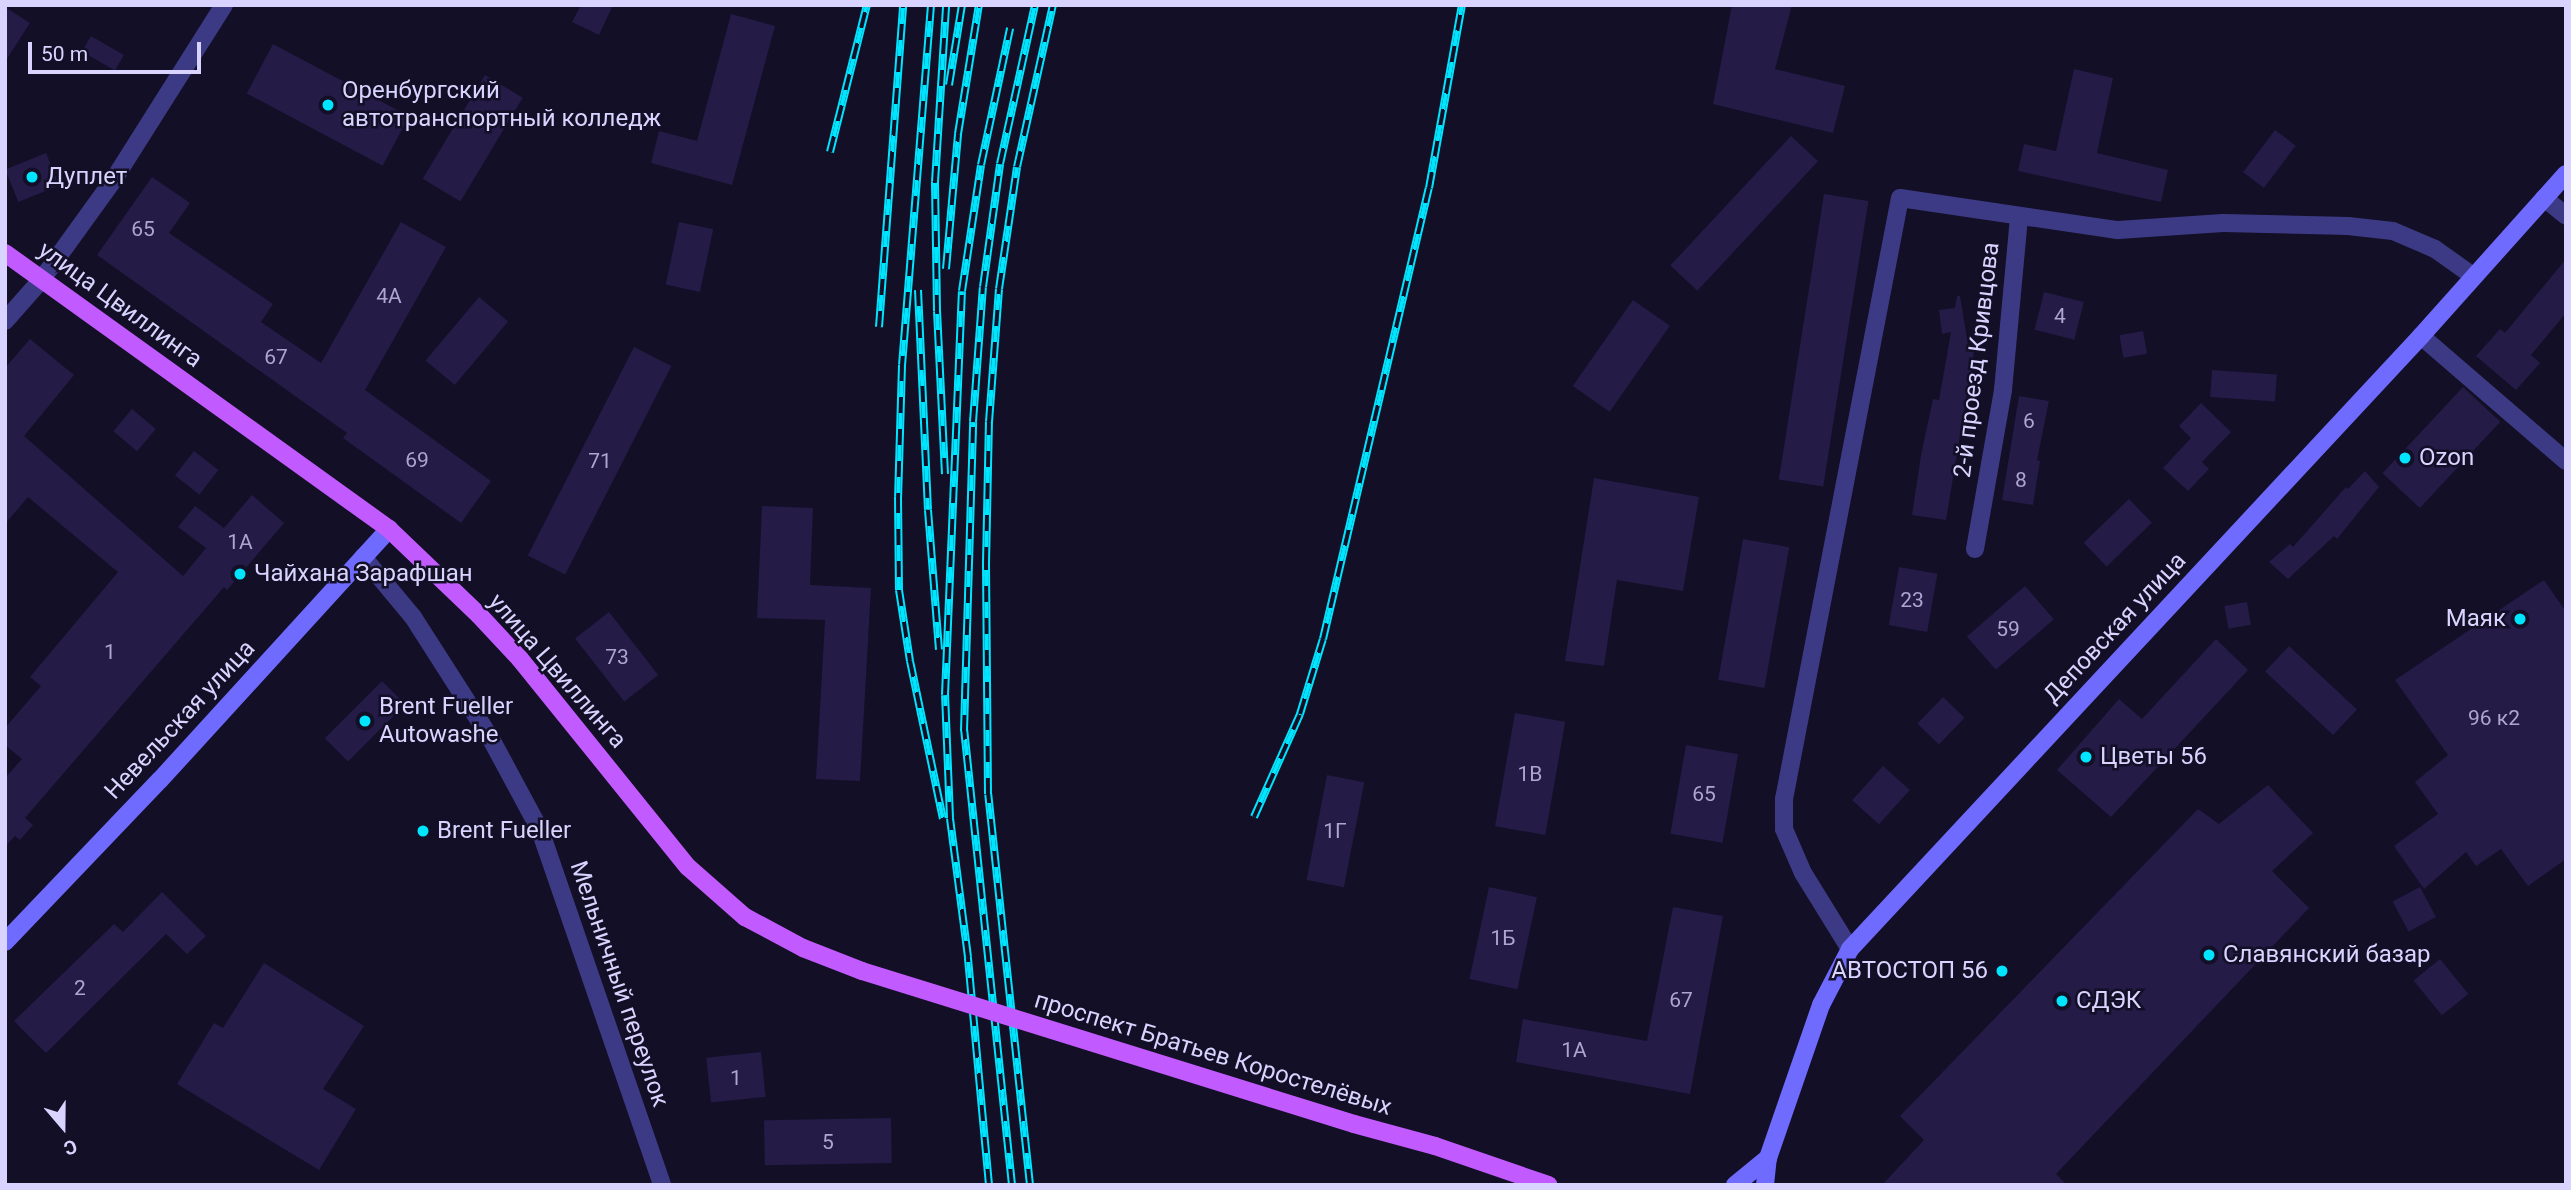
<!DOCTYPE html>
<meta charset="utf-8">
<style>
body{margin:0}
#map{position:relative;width:2571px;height:1190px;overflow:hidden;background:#130f26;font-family:Roboto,sans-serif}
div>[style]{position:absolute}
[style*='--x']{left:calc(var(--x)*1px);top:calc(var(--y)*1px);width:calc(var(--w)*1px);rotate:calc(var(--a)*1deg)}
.building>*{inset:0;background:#241b47;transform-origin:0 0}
.street>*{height:18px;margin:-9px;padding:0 9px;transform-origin:9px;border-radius:9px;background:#3d3a85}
.secondary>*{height:18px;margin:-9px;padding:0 9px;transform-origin:9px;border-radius:9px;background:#6f6bff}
.primary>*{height:18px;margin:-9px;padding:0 9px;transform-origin:9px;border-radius:9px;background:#c25bff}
.rail>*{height:8px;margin-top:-4px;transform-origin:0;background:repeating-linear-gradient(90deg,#130f26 0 16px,#00e5ff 0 32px);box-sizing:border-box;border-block:2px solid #00e5ff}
.primary-bridge>*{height:18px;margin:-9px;padding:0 9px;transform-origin:9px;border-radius:9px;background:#c25bff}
.dots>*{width:19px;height:19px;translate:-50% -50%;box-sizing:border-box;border:4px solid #130f26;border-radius:50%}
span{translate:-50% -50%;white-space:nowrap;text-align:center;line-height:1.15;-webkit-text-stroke:5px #130f26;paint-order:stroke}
.number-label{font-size:21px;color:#aca6d1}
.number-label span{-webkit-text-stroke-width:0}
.poi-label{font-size:24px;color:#d9d4ff}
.left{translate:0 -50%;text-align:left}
.right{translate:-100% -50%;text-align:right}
.street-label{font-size:24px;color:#d9d4ff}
.frame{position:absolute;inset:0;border:7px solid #d9d4ff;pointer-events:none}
.north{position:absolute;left:28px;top:1092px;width:70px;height:70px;-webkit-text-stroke:5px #130f26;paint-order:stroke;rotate:160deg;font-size:19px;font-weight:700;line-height:28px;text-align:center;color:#d9d4ff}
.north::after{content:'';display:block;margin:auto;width:24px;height:32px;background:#d9d4ff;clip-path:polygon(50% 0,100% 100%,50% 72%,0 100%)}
.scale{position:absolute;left:28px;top:42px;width:173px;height:32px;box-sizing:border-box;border:4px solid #d9d4ff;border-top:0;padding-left:9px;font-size:21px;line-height:24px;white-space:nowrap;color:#d9d4ff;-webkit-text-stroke:5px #130f26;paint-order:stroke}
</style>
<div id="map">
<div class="building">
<div style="clip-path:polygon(581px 5px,613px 5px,599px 35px,572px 22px)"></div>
<div style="clip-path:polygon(1732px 5px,1792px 5px,1775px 69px,1845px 86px,1833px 133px,1713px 104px)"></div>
<div style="clip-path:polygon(5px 7px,30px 23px,5px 62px)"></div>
<div style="clip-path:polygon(731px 14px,775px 26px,732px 185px,651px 163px,659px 131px,697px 141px)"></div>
<div style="left:91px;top:36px;width:38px;height:18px;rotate:30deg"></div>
<div style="left:273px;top:44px;width:154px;height:56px;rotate:28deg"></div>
<div style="clip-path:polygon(2074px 69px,2113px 78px,2097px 153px,2168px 170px,2161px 202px,2018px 171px,2024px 144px,2056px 151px)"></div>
<div style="left:485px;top:75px;width:44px;height:121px;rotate:31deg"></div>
<div style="left:2275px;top:130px;width:26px;height:53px;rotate:37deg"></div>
<div style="left:1791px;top:136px;width:37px;height:177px;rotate:43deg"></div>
<div style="left:46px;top:153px;width:35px;height:44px;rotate:68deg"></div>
<div style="clip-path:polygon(152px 177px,190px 203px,169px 233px,273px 304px,261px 322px,321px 363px,401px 222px,446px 247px,365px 390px,491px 481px,461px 523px,343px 438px,347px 433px,97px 255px)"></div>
<div style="left:1824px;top:194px;width:45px;height:289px;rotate:9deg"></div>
<div style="left:679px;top:222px;width:35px;height:64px;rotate:12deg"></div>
<div style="clip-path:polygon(2566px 259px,2566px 313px,2531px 355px,2540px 363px,2516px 390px,2476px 356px,2500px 329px,2505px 333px)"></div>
<div style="left:2044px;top:292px;width:41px;height:39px;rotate:14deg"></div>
<div style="clip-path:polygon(1957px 296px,1960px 296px,1969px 351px,1974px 352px,1946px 520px,1912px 515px,1921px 455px,1933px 399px,1939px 400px,1951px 332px,1942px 334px,1939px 310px,1955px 308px)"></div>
<div style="left:479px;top:297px;width:38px;height:83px;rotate:40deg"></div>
<div style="left:1633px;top:300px;width:45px;height:105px;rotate:35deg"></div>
<div style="left:2143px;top:331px;width:23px;height:24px;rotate:80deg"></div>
<div style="clip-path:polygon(30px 339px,74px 375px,24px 436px,183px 576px,206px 548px,178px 527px,195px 506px,224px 528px,252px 495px,284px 523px,227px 590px,224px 587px,25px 818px,33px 825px,20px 840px,15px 836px,5px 847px,5px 778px,22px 759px,5px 745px,5px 728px,41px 686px,30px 677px,118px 572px,28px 497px,5px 524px,5px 368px)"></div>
<div style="left:634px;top:347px;width:42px;height:234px;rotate:27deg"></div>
<div style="left:2212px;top:370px;width:65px;height:27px;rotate:4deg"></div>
<div style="left:2463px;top:387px;width:51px;height:118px;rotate:43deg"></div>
<div style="clip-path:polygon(2019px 396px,2049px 401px,2037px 460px,2040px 461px,2033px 505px,2002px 500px)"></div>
<div style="clip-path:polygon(2201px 403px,2231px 432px,2202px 462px,2209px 469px,2188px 491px,2163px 468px,2191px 438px,2179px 426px)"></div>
<div style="left:132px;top:409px;width:31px;height:29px;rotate:40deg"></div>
<div style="left:194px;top:451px;width:31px;height:31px;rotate:38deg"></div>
<div style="clip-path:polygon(2365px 471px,2379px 487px,2337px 539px,2334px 536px,2288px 579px,2269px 562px,2290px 544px,2293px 547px,2346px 487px,2348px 489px)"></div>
<div style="clip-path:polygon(1594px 478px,1699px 497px,1683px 591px,1617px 580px,1604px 666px,1565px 661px)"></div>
<div style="left:2129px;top:499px;width:33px;height:63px;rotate:46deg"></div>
<div style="clip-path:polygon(762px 506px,813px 508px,810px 585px,871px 588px,860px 781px,816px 779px,825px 620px,757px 618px)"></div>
<div style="left:1743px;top:539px;width:47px;height:143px;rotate:10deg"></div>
<div style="left:1899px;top:567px;width:39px;height:59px;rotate:10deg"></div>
<div style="clip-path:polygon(2544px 580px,2566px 612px,2566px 859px,2528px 886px,2501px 849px,2476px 866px,2466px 852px,2424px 889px,2394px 846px,2438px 814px,2415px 782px,2448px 755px,2395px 680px)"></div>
<div style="left:2025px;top:586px;width:44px;height:77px;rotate:49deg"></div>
<div style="left:2247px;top:602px;width:23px;height:23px;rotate:80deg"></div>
<div style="left:609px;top:612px;width:80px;height:43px;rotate:52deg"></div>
<div style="clip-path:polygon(2216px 639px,2248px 670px,2111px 817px,2057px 770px,2119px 699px,2142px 719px)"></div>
<div style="left:2289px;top:646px;width:93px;height:35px;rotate:43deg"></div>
<div style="left:382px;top:681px;width:33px;height:81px;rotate:45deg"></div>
<div style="left:1943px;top:697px;width:30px;height:37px;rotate:44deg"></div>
<div style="left:1515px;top:713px;width:51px;height:115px;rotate:10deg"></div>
<div style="left:1686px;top:745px;width:53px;height:90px;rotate:10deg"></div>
<div style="left:1883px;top:766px;width:36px;height:46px;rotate:42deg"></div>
<div style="left:1327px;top:775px;width:38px;height:107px;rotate:11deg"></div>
<div style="clip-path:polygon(2268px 785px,2313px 833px,2272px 871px,2309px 908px,2056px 1174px,2067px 1185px,1882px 1185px,1924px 1140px,1900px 1116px,2198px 809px,2219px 824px)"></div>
<div style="left:1489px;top:887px;width:49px;height:94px;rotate:12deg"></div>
<div style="left:2420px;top:887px;width:34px;height:31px;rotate:62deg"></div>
<div style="clip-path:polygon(162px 892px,206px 936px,187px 954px,166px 934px,46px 1053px,14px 1021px,114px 924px,123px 932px)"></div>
<div style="clip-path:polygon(1673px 907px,1723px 916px,1690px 1094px,1516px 1062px,1523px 1019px,1647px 1041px)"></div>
<div style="left:2440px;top:959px;width:45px;height:34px;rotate:51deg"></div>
<div style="clip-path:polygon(264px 963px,364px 1026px,323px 1089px,356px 1109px,319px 1170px,177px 1084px,214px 1023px,223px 1028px)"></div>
<div style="left:761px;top:1052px;width:45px;height:55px;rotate:84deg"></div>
<div style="left:891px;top:1118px;width:45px;height:127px;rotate:89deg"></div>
</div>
<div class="street">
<div style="--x:2544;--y:198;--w:28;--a:39"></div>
<div style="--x:5;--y:321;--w:56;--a:-48.6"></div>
<div style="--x:42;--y:279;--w:123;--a:-54.2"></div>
<div style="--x:114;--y:179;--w:206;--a:-57.7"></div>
<div style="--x:2421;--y:336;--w:191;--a:40.8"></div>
<div style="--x:1975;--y:549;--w:161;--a:-80"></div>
<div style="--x:2003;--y:390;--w:173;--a:-84.7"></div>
<div style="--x:363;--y:557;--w:78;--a:50.2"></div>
<div style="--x:413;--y:617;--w:145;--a:57.4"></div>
<div style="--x:491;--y:739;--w:103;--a:61.7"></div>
<div style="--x:540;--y:830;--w:375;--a:71"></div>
<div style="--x:1850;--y:949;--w:89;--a:-121.7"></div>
<div style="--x:1803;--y:873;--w:48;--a:-113.4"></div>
<div style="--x:1784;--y:829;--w:30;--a:-90"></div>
<div style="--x:1784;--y:799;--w:612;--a:-79.08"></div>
<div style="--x:1900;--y:198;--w:220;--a:8.4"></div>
<div style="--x:2118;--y:230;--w:105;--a:-3.8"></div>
<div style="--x:2223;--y:223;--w:125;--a:1.4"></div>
<div style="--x:2348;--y:226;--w:45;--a:6.3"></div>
<div style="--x:2393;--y:231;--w:46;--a:23.2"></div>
<div style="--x:2435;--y:249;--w:47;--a:35.4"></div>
</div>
<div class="secondary">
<div style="--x:5;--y:942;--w:224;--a:-46.3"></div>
<div style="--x:160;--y:780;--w:340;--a:-47.6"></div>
<div style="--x:1735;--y:1185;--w:43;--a:-39.3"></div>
<div style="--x:1765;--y:1185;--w:27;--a:-84"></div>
<div style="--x:1768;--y:1158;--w:162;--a:-70.9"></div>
<div style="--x:1821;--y:1005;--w:63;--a:-62.6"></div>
<div style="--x:1850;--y:949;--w:838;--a:-47.03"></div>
<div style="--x:2421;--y:336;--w:217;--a:-48.2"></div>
</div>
<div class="primary">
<div style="--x:5;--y:253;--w:473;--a:35.7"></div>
<div style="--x:389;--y:529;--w:124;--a:43.7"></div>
<div style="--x:479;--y:615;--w:60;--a:47"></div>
<div style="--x:520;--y:659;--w:267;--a:51.1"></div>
<div style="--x:688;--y:867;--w:76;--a:41.3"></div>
<div style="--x:745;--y:917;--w:66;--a:28.1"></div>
<div style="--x:803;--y:948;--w:63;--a:21.3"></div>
<div style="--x:1354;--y:1124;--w:84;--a:15.2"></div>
<div style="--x:1435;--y:1146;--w:120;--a:19"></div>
</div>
<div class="rail">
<div style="--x:931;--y:5;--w:361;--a:94.6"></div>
<div style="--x:902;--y:365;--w:132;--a:91.7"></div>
<div style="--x:898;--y:497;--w:93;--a:89.4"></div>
<div style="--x:899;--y:590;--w:72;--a:81.2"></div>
<div style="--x:910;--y:661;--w:161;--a:78.2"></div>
<div style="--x:949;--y:85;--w:81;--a:-80.8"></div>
<div style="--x:830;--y:152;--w:152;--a:-75.9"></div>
<div style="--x:946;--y:269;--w:136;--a:-84.9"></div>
<div style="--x:958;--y:134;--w:131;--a:-80.8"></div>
<div style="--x:918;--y:290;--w:220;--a:87.4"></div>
<div style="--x:928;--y:510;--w:140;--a:85.5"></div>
<div style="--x:879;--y:327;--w:323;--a:-85.7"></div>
<div style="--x:945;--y:474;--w:163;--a:-92.8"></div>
<div style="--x:937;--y:311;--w:129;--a:-90.9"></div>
<div style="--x:935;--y:182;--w:177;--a:-86.4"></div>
<div style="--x:1254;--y:817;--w:113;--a:-65.9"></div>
<div style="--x:1300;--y:714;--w:78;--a:-73"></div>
<div style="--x:1323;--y:639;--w:463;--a:-76.8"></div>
<div style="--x:1429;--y:188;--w:186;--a:-79.8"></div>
<div style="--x:989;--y:1185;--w:229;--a:-95.3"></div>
<div style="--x:968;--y:957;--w:140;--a:-97.4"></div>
<div style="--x:950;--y:818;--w:123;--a:-92.3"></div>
<div style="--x:945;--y:695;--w:404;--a:-87.6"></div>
<div style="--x:962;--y:291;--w:127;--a:-81.4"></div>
<div style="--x:981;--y:165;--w:140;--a:-78"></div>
<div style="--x:1012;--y:1185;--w:457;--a:-96"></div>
<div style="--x:964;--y:731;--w:309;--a:-88.3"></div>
<div style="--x:973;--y:422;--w:135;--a:-85.8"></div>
<div style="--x:983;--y:287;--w:124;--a:-82.1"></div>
<div style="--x:1000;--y:164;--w:163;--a:-77.6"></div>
<div style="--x:1030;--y:1185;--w:393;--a:-96.1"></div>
<div style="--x:988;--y:794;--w:231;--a:-90.5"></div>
<div style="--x:986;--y:563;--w:141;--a:-88.8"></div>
<div style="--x:989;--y:422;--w:133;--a:-85.7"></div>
<div style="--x:999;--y:289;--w:123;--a:-81.6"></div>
<div style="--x:1017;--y:167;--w:166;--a:-77.5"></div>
</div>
<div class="primary-bridge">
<div style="--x:862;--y:971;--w:515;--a:17.27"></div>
</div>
<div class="dots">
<div style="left:328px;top:105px;background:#00e5ff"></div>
<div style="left:32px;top:177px;background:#00e5ff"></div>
<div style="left:2405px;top:458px;background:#00e5ff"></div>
<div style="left:240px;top:574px;background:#00e5ff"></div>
<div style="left:2520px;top:619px;background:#00e5ff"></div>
<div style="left:365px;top:721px;background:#00e5ff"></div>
<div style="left:2086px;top:757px;background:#00e5ff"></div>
<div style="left:423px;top:831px;background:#00e5ff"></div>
<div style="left:2209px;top:955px;background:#00e5ff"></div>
<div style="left:2002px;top:971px;background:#00e5ff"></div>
<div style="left:2062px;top:1001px;background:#00e5ff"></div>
</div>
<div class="number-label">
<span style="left:143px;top:229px">65</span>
<span style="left:389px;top:296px">4А</span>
<span style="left:2060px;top:316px">4</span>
<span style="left:276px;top:357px">67</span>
<span style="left:2029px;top:421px">6</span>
<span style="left:417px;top:460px">69</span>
<span style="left:600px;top:461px">71</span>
<span style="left:2021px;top:480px">8</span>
<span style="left:240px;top:542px">1А</span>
<span style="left:1912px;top:600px">23</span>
<span style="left:2008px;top:629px">59</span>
<span style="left:110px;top:652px">1</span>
<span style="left:617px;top:657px">73</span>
<span style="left:2494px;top:718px">96 к2</span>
<span style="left:1530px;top:774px">1В</span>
<span style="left:1704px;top:794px">65</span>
<span style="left:1335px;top:831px">1Г</span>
<span style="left:1503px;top:938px">1Б</span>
<span style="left:80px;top:988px">2</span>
<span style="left:1681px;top:1000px">67</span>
<span style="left:1574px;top:1050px">1А</span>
<span style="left:736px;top:1078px">1</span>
<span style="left:828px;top:1142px">5</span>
</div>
<div class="poi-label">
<span class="left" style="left:342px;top:105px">Оренбургский<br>автотранспортный колледж</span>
<span class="left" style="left:46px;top:177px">Дуплет</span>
<span class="left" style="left:2419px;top:458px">Ozon</span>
<span class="left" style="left:254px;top:574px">Чайхана Зарафшан</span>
<span class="right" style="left:2506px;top:619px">Маяк</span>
<span class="left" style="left:379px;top:721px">Brent Fueller<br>Autowashe</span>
<span class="left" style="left:2100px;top:757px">Цветы 56</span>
<span class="left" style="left:437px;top:831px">Brent Fueller</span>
<span class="left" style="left:2223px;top:955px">Славянский базар</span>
<span class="right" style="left:1988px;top:971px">АВТОСТОП 56</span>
<span class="left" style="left:2076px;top:1001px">СДЭК</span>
</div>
<div class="street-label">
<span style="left:120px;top:305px;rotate:36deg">улица Цвиллинга</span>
<span style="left:1977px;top:360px;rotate:-83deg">2-й проезд Кривцова</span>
<span style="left:2115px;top:628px;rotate:-47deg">Деповская улица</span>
<span style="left:557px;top:671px;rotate:49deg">улица Цвиллинга</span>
<span style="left:180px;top:720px;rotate:-47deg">Невельская улица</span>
<span style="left:619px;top:984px;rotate:71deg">Мельничный переулок</span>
<span style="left:1213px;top:1054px;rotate:17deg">проспект Братьев Коростелёвых</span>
</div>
<div class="frame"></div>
<div class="north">С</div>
<div class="scale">50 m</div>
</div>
